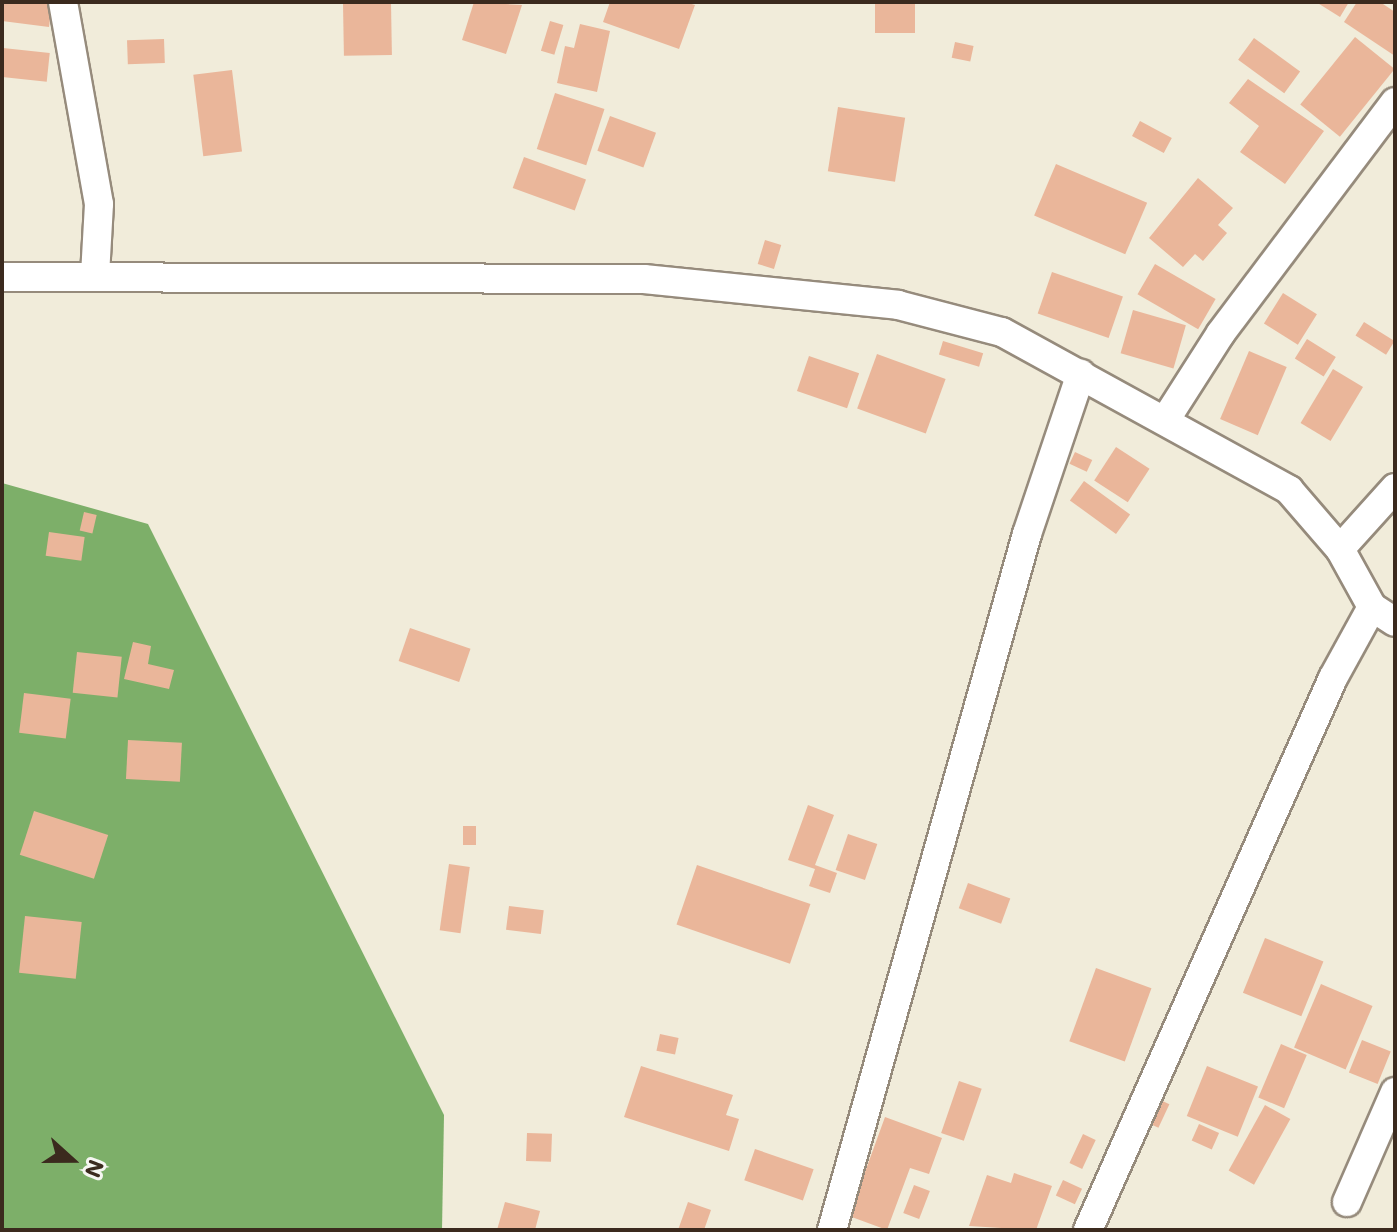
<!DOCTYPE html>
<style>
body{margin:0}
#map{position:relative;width:1397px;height:1232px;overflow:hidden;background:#f1ecda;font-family:Mali,sans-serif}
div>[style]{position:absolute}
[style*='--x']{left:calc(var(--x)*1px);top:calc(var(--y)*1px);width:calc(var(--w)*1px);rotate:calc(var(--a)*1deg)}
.forest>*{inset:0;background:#7daf69}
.building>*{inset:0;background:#eab69a;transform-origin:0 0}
.roads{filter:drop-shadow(2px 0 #968b7c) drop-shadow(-2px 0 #968b7c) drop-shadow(0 2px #968b7c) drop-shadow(0 -2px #968b7c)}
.minor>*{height:28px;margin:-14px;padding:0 14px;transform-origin:14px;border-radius:14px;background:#fff}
span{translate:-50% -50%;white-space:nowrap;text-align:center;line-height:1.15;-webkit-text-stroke:6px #f6f6f2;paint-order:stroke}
.frame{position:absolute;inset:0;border:4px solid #3b2a1e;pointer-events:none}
.north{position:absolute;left:32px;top:1120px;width:80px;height:80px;-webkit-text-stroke:6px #f6f6f2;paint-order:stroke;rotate:111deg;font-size:22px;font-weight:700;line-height:32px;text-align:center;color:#3b2a1e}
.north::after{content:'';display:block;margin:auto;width:28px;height:36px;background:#3b2a1e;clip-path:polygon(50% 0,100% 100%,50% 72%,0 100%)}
</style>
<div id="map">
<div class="forest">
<div style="clip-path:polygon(2px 483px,148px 524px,444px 1115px,442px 1230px,2px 1230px)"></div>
</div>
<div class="building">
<div style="clip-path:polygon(2px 2px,52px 2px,49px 27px,2px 21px)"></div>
<div style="clip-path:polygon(474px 2px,522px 5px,506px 54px,462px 40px)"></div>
<div style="clip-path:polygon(610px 2px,685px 2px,695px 5px,679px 49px,603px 22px)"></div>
<div style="left:875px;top:2px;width:40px;height:31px"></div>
<div style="clip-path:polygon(1316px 2px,1349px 2px,1340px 17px)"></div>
<div style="clip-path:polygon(1357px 2px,1380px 2px,1395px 12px,1395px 56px,1344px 22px)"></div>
<div style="left:391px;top:3px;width:52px;height:48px;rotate:89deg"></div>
<div style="left:550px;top:21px;width:14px;height:31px;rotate:17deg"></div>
<div style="clip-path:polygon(580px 24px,610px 31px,597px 92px,557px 83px,565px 46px,574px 48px)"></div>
<div style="left:1355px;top:37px;width:51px;height:87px;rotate:39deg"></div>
<div style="left:1254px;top:38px;width:57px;height:27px;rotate:36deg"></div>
<div style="left:164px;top:39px;width:24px;height:37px;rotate:88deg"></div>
<div style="left:955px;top:42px;width:19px;height:16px;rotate:12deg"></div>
<div style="left:3px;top:48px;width:47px;height:29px;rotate:6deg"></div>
<div style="left:232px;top:70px;width:82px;height:39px;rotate:83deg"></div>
<div style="clip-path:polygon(1248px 79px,1324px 131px,1285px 184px,1240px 152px,1259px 126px,1229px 103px)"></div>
<div style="left:555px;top:93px;width:52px;height:59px;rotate:18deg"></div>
<div style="left:838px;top:107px;width:68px;height:65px;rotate:9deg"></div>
<div style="left:610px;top:116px;width:49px;height:37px;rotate:20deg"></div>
<div style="left:1140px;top:121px;width:36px;height:17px;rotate:28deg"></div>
<div style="left:524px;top:157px;width:66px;height:33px;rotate:20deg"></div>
<div style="left:1056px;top:164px;width:99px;height:56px;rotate:23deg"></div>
<div style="clip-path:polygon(1198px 178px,1233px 208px,1218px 225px,1227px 233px,1203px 261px,1195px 254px,1183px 267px,1149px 238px)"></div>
<div style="left:765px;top:240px;width:17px;height:25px;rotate:17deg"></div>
<div style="left:1155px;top:264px;width:70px;height:35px;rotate:30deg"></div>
<div style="left:1052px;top:272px;width:75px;height:44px;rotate:19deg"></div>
<div style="left:1283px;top:293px;width:40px;height:36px;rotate:32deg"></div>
<div style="left:1133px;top:310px;width:55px;height:45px;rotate:16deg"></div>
<div style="left:1364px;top:322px;width:36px;height:16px;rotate:32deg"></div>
<div style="left:1307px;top:339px;width:34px;height:23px;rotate:32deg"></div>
<div style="left:943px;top:341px;width:42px;height:14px;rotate:17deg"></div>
<div style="left:1249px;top:351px;width:41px;height:74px;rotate:23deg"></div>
<div style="left:877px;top:354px;width:73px;height:58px;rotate:20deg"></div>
<div style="left:809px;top:356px;width:53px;height:37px;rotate:19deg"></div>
<div style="left:1333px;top:369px;width:35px;height:63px;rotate:31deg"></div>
<div style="left:1116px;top:447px;width:40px;height:40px;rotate:33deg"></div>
<div style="left:1075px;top:452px;width:19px;height:13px;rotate:25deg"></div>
<div style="left:1084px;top:481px;width:57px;height:24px;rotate:36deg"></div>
<div style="left:84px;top:512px;width:13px;height:19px;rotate:13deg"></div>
<div style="left:49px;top:532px;width:36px;height:24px;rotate:8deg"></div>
<div style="left:410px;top:628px;width:64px;height:35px;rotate:19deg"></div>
<div style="clip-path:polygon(133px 642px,151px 646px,148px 664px,174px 670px,169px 689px,124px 679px)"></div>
<div style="left:77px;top:652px;width:45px;height:41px;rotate:6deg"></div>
<div style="left:24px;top:693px;width:47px;height:40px;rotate:7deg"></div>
<div style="left:128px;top:740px;width:54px;height:39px;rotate:3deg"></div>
<div style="clip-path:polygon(808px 805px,834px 815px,815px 865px,837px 873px,830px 893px,809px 886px,815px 869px,788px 860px)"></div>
<div style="left:34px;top:811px;width:78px;height:46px;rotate:18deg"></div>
<div style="left:463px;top:826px;width:13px;height:19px"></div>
<div style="left:848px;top:834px;width:31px;height:38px;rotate:19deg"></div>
<div style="left:449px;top:864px;width:21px;height:67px;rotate:8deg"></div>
<div style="left:697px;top:865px;width:120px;height:63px;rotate:19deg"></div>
<div style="left:968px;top:883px;width:45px;height:27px;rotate:20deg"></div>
<div style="left:509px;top:906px;width:35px;height:24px;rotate:7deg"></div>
<div style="left:25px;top:916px;width:57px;height:57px;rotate:6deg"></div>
<div style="left:1265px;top:938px;width:63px;height:59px;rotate:22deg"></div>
<div style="left:1096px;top:968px;width:59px;height:78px;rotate:20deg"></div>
<div style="left:1321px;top:984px;width:56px;height:69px;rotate:23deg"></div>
<div style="left:660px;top:1034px;width:19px;height:17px;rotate:12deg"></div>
<div style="left:1362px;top:1040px;width:31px;height:35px;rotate:22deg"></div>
<div style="left:1281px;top:1044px;width:28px;height:58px;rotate:23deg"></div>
<div style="clip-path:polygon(641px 1066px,733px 1095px,726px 1115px,739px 1119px,729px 1151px,624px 1117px)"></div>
<div style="left:1207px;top:1066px;width:55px;height:54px;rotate:22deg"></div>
<div style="left:959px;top:1081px;width:24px;height:55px;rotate:19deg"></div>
<div style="left:1154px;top:1097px;width:17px;height:26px;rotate:25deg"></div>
<div style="left:1265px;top:1105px;width:29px;height:75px;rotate:29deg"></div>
<div style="clip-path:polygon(885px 1117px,942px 1138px,929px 1174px,910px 1168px,887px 1230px,849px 1216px)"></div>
<div style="left:1199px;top:1124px;width:22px;height:18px;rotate:24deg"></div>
<div style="left:527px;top:1133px;width:25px;height:28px;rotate:2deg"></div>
<div style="left:1083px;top:1134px;width:14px;height:32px;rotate:25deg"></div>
<div style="left:755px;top:1149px;width:62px;height:33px;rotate:19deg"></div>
<div style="clip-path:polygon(1014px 1173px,1052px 1186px,1036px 1230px,969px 1226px,987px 1175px,1011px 1183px)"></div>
<div style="left:1063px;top:1180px;width:21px;height:17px;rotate:25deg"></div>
<div style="left:914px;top:1185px;width:17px;height:30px;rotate:21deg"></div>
<div style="clip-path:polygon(505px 1202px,540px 1211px,535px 1230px,497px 1230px)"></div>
<div style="clip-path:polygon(688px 1202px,711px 1210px,704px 1230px,678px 1230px)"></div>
</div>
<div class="roads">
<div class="minor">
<div style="--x:63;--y:2;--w:205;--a:79.9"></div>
<div style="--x:99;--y:204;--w:72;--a:93.2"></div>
<div style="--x:2;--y:277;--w:642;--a:0.18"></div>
<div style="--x:644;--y:279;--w:255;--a:5.8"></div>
<div style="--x:898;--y:305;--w:107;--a:14.6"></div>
<div style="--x:1002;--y:332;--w:328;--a:28.8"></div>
<div style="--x:1289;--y:490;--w:78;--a:49.2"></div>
<div style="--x:1340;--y:549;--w:66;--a:61.1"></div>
<div style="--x:1372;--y:607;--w:27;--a:33"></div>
<div style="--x:1166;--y:419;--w:102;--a:-57.4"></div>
<div style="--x:1221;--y:333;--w:289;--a:-53"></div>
<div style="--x:1340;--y:549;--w:82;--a:-48"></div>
<div style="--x:1347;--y:1202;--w:120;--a:-66.4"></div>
<div style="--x:832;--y:1230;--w:723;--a:-74.35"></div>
<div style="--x:1027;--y:534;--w:169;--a:-71.4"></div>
<div style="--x:1088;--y:1230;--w:604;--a:-66.07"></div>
<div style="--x:1333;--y:678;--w:81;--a:-61.2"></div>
</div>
</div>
<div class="frame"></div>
<div class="north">N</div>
</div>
